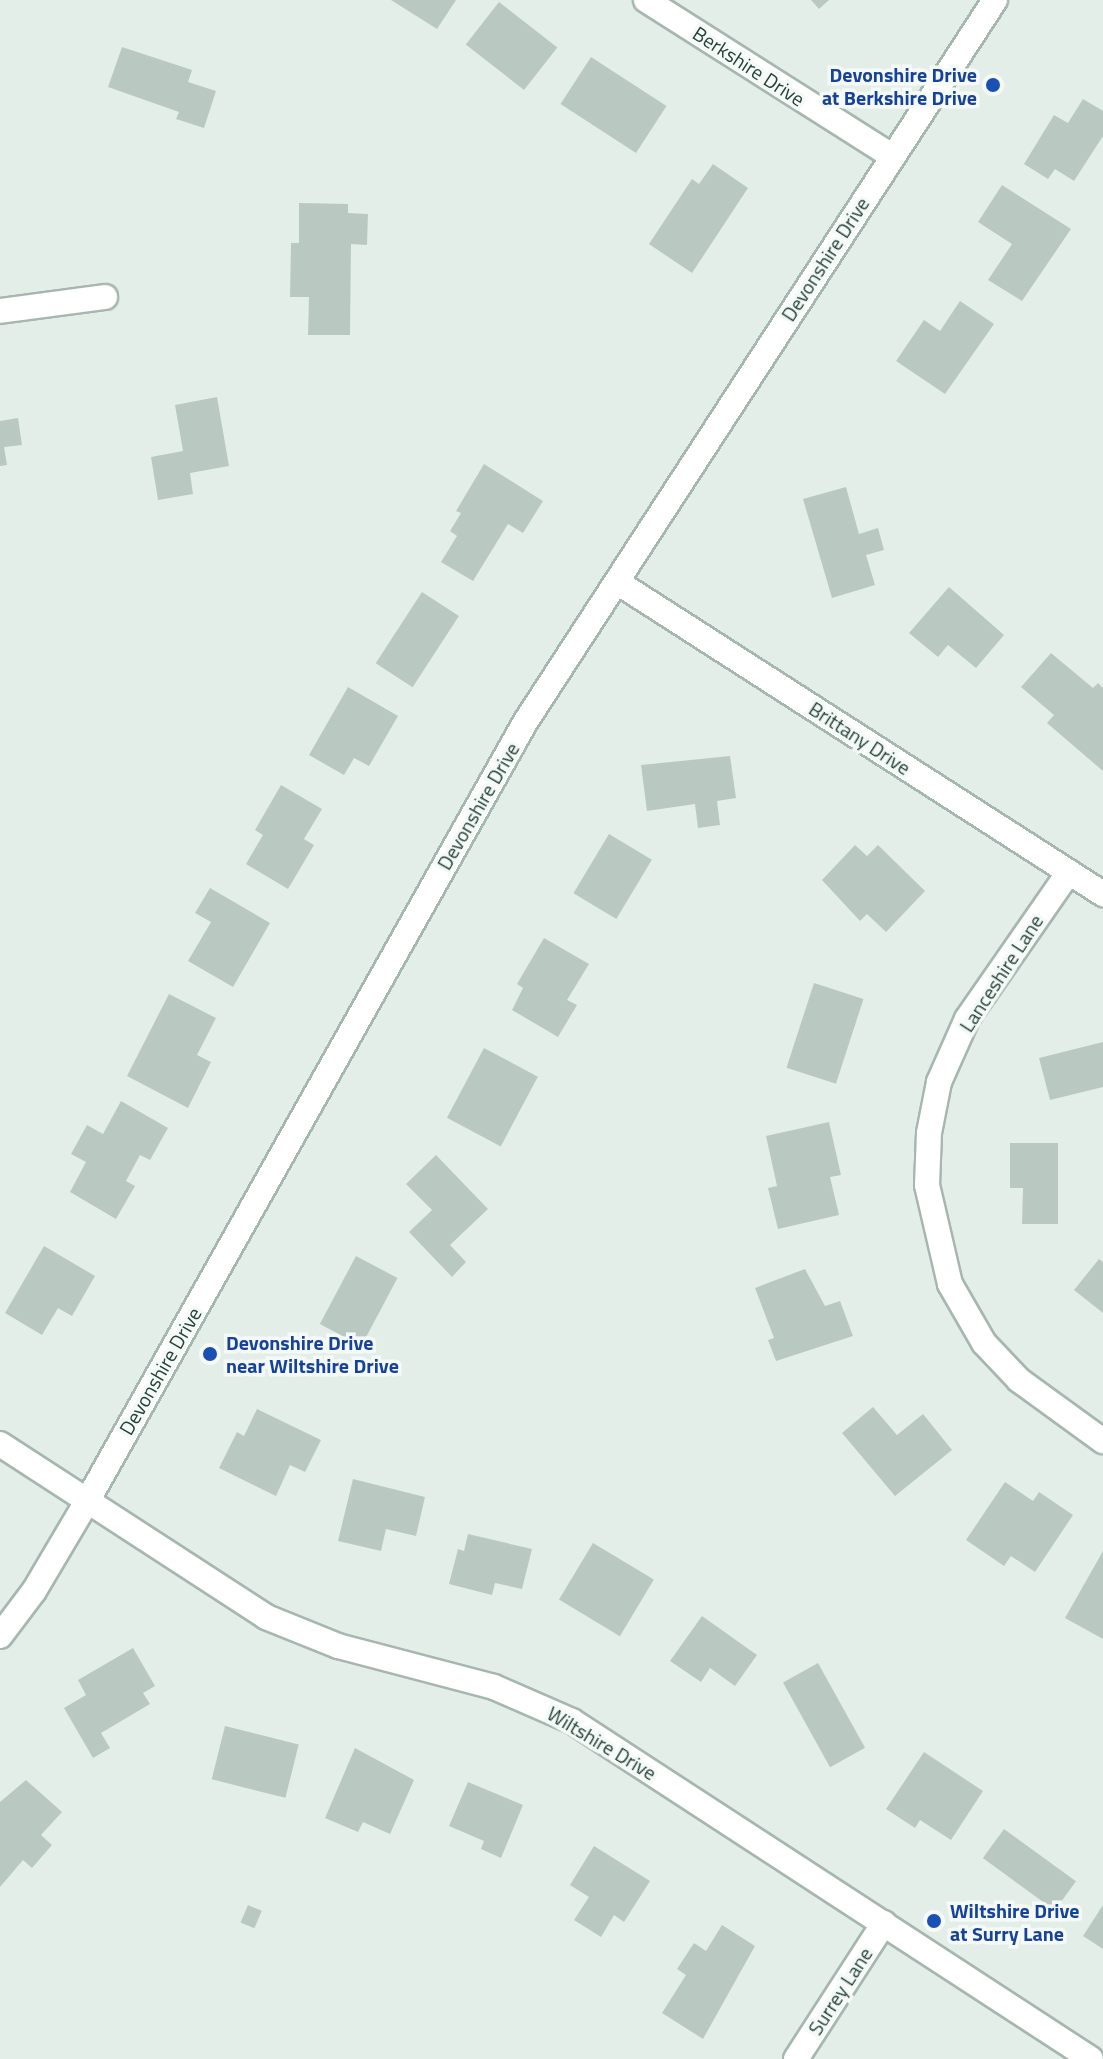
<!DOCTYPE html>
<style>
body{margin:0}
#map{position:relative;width:1103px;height:2059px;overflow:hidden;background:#e4eee9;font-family:"Titillium Web",sans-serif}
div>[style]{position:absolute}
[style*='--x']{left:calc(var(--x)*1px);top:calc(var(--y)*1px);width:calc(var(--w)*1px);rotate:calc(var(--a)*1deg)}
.building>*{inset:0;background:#b9c9c2;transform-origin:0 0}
.roads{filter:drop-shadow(2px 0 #a6b7b0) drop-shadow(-2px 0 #a6b7b0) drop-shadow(0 2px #a6b7b0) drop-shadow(0 -2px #a6b7b0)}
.minor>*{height:24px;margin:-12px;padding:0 12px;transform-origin:12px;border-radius:12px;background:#fff}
.tertiary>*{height:24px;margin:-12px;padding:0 12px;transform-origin:12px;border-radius:12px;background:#fff}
.dots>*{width:22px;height:22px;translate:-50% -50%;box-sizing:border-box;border:4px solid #f5faf8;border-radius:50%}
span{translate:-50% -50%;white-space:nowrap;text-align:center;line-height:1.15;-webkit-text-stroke:7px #f5faf8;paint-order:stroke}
.street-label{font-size:20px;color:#234137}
.transit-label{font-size:20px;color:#164399;font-weight:700}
.right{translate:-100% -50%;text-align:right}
.left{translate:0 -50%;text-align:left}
</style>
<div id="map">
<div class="building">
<div style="clip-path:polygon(391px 0,456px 0,437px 29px)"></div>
<div style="clip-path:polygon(811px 0,829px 0,819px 9px)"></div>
<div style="left:499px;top:2px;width:74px;height:54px;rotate:38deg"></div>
<div style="clip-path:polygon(122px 47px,192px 70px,188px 82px,216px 91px,204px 128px,176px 119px,179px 112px,108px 87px)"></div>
<div style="left:591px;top:57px;width:90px;height:56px;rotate:33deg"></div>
<div style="clip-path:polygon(1083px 99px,1103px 111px,1103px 136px,1074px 181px,1055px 169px,1048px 179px,1024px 164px,1054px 115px,1068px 123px)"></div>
<div style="clip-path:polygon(713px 164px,748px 188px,692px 273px,649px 244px,692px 179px,699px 184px)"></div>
<div style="clip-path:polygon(1002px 185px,1071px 229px,1022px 301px,988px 280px,1012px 244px,978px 222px)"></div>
<div style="clip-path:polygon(299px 203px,348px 204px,348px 213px,368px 214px,367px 245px,351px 244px,350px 335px,308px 335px,309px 297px,290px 297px,291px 243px,299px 243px)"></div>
<div style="clip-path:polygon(960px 301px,994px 324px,945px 394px,896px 361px,924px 320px,940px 331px)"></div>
<div style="clip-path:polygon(217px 397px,229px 466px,190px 473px,193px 494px,158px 500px,151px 457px,183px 451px,175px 405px)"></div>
<div style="clip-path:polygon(18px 418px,22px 445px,4px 447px,7px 465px,0 466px,0 421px)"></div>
<div style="clip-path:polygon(484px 464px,543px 501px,523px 533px,508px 524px,473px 581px,441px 562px,457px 536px,450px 531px,461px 513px,456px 511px)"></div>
<div style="clip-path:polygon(846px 487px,859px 534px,878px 528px,884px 550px,866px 555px,875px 585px,832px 598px,803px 499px)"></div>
<div style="clip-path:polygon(949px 587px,1004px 635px,976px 668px,948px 645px,938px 657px,909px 633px)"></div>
<div style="left:422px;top:592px;width:44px;height:85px;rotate:33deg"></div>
<div style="clip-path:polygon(1051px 653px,1093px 688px,1098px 683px,1103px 688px,1103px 771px,1047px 723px,1054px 715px,1021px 687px)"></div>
<div style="clip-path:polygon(348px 687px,398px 716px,369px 766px,354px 758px,344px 775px,309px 755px)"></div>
<div style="clip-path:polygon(730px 756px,736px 798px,717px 801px,720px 825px,698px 828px,695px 804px,647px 811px,641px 765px)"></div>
<div style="clip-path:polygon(281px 785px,322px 809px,304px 839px,314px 845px,288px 889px,246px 864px,263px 835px,255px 830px)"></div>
<div style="left:609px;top:834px;width:50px;height:69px;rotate:31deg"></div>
<div style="clip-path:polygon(855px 845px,867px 856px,878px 845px,925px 891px,886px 932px,867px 914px,860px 921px,822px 880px)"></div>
<div style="clip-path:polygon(210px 888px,270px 923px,233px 987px,188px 961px,211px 922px,195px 913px)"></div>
<div style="clip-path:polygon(544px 938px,589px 964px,567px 1000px,577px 1005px,558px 1037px,512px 1010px,523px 988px,517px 984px)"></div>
<div style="left:814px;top:983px;width:52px;height:89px;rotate:18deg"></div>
<div style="clip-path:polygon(169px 994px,216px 1018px,197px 1055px,211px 1062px,188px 1108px,127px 1076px)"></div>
<div style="clip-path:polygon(1103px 1042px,1103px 1087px,1050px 1100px,1039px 1058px)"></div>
<div style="left:484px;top:1048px;width:61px;height:79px;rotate:28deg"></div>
<div style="clip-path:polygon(121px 1101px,168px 1128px,150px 1160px,140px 1155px,126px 1181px,135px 1186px,116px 1219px,70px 1192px,86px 1162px,71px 1154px,87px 1125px,103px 1134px)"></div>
<div style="clip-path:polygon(829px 1122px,841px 1175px,830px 1177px,839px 1215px,778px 1229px,768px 1188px,777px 1186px,766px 1136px)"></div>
<div style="clip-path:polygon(1010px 1143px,1058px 1143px,1058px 1224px,1022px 1224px,1023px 1188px,1010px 1188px)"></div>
<div style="clip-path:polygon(436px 1155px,488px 1209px,450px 1245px,466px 1262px,452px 1277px,409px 1232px,432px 1210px,406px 1184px)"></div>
<div style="clip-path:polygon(44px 1246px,95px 1276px,72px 1316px,58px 1308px,42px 1335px,5px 1313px)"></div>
<div style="left:356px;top:1256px;width:47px;height:77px;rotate:28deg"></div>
<div style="clip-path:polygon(1099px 1259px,1103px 1262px,1103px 1313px,1074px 1290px)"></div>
<div style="clip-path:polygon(805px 1269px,825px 1306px,840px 1301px,853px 1336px,776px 1361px,768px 1340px,774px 1338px,755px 1288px)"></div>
<div style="clip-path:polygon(873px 1407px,897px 1435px,923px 1414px,952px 1450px,895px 1496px,842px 1433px)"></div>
<div style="clip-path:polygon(257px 1409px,321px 1440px,305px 1472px,290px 1465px,276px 1496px,219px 1468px,237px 1432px,244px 1436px)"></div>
<div style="clip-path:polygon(353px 1479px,425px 1497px,416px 1536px,386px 1529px,381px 1551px,338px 1541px)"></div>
<div style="clip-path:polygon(1005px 1482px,1033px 1501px,1039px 1492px,1073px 1515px,1035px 1572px,1011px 1556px,1004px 1566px,966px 1540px)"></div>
<div style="clip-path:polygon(468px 1534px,532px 1549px,522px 1589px,495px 1583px,492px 1595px,449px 1584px,458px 1549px,464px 1551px)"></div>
<div style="left:593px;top:1543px;width:71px;height:66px;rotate:31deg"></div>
<div style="clip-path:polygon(1103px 1551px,1103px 1639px,1065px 1618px)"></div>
<div style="clip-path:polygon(702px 1616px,757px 1655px,735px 1686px,710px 1668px,701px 1682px,670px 1661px)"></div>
<div style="clip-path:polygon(133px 1648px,155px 1686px,143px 1693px,150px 1704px,101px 1733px,110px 1748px,93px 1758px,64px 1708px,86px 1695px,78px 1680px)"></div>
<div style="left:818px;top:1663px;width:97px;height:40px;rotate:61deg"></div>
<div style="left:225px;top:1726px;width:76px;height:55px;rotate:14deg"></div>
<div style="clip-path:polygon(355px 1748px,414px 1780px,390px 1834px,363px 1822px,358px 1832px,325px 1818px)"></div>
<div style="clip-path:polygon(924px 1752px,983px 1791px,951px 1840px,920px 1820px,915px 1828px,886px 1809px)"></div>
<div style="clip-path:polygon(26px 1780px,62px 1812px,41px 1835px,52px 1845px,32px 1868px,23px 1860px,0 1887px,0 1802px)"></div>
<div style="clip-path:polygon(468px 1782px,523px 1805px,501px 1858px,481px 1849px,484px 1841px,449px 1826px)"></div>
<div style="left:1004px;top:1829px;width:89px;height:36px;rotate:36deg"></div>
<div style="clip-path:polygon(594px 1846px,650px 1881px,624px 1922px,614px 1915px,601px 1937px,574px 1920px,589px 1897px,570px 1885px)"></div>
<div style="left:248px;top:1905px;width:15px;height:19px;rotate:23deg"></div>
<div style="clip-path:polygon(1103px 1905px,1103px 1949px,1083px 1936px)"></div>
<div style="clip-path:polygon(722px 1925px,755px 1946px,703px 2039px,662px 2013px,686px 1975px,677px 1969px,694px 1943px,706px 1951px)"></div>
</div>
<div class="roads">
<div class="minor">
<div style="--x:646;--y:0;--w:291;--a:32.4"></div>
<div style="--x:0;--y:311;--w:106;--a:-7.6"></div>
<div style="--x:617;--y:582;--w:578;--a:32.7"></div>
<div style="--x:1069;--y:872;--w:179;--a:124.8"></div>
<div style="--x:967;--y:1019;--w:69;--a:114"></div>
<div style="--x:939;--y:1082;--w:52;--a:101.1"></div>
<div style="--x:929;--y:1133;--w:52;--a:92.2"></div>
<div style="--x:927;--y:1185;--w:102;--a:76.9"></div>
<div style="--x:950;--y:1284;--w:68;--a:60"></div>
<div style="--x:984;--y:1343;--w:51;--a:46.6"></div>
<div style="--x:1019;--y:1380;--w:104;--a:36"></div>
<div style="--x:0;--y:1444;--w:317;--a:33"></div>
<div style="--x:266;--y:1617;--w:78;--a:21.9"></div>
<div style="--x:338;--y:1646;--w:161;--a:14.7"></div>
<div style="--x:494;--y:1687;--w:85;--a:23.6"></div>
<div style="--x:572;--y:1721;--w:619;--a:33.07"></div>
<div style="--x:796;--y:2059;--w:162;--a:-57.1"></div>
</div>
<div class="tertiary">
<div style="--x:0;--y:1636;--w:56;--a:-52.9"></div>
<div style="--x:34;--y:1591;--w:108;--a:-59.4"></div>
<div style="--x:89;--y:1498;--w:891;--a:-60.65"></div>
<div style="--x:526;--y:721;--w:860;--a:-56.96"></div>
</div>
</div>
<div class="dots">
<div style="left:993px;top:85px;background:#1a4fb4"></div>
<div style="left:210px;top:1354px;background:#1a4fb4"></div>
<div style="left:934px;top:1921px;background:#1a4fb4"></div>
</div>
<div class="street-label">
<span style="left:749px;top:66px;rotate:33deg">Berkshire Drive</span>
<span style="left:825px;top:259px;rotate:-57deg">Devonshire Drive</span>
<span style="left:860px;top:738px;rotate:33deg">Brittany Drive</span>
<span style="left:478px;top:806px;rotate:-60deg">Devonshire Drive</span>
<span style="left:1001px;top:973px;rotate:-57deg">Lanceshire Lane</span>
<span style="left:160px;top:1371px;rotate:-60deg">Devonshire Drive</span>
<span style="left:602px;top:1743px;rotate:31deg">Wiltshire Drive</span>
<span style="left:840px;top:1991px;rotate:-57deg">Surrey Lane</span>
</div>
<div class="transit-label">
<span class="right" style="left:977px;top:86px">Devonshire Drive<br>at Berkshire Drive</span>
<span class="left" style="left:226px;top:1354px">Devonshire Drive<br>near Wiltshire Drive</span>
<span class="left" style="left:950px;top:1922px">Wiltshire Drive<br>at Surry Lane</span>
</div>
</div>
